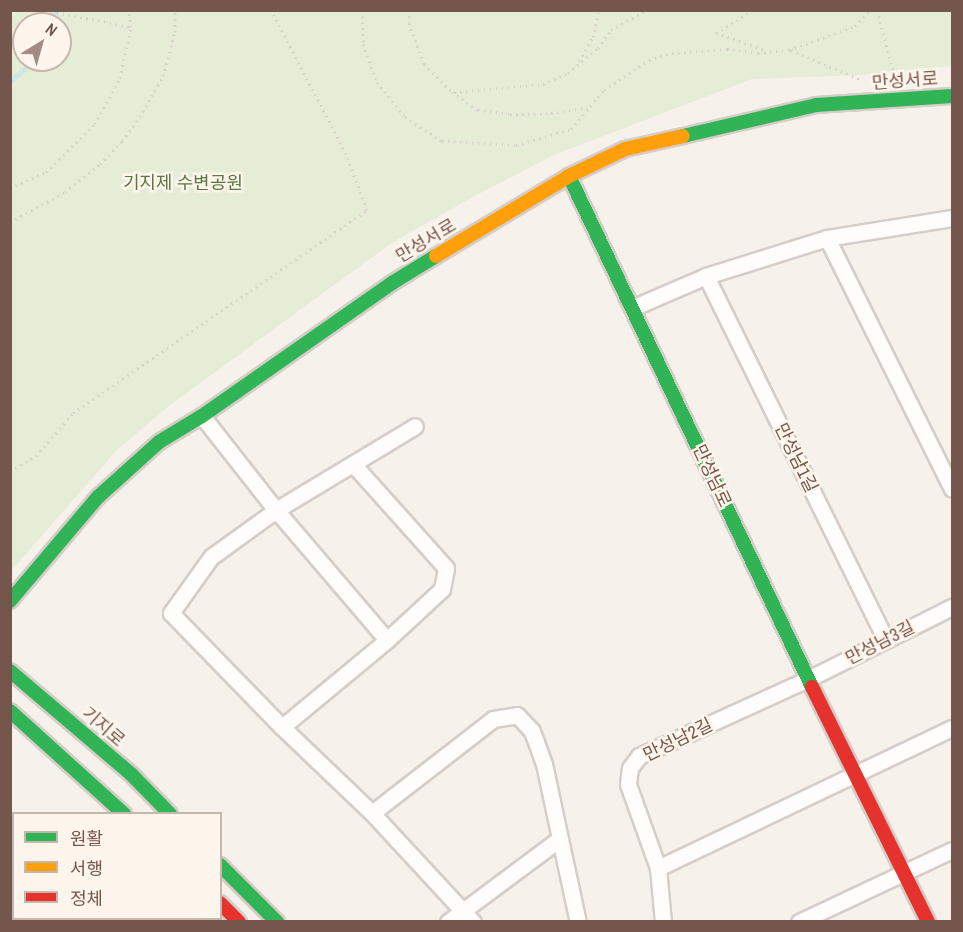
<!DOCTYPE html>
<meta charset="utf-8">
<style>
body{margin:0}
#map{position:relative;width:963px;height:932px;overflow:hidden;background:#f7f1eb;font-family:"Archivo Narrow","Noto Sans KR",sans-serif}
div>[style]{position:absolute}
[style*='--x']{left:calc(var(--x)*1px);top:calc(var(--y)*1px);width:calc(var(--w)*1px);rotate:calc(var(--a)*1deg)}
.green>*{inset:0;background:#e5edd6}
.stream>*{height:5px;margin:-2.5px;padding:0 2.5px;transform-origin:2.5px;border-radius:2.5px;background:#cde7e7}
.path>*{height:3px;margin-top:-1.5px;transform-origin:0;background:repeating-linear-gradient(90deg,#dad1ce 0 1.5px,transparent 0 6px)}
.roads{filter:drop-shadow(2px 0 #d6cdc8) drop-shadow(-2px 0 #d6cdc8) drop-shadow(0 2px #d6cdc8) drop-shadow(0 -2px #d6cdc8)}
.street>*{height:15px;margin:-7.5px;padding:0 7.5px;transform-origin:7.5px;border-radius:7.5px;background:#fefdfc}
.fast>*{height:14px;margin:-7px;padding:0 7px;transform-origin:7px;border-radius:7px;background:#30b455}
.slow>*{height:14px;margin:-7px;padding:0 7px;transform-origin:7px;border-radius:7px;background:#ff9f0a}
.jam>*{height:14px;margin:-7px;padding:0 7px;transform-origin:7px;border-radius:7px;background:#e5322d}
span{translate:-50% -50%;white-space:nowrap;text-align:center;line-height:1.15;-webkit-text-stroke:5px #fef6ec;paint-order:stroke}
.street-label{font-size:18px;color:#74564c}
.park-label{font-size:18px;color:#597944}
.frame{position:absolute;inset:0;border:12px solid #74564c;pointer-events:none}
.legend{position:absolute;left:12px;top:812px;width:210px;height:108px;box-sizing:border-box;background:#fef6ec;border:2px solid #c7b6ac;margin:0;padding:8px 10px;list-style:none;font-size:18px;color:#74564c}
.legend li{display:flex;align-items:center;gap:12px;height:30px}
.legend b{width:30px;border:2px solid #c7b6ac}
.north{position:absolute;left:12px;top:12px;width:60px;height:60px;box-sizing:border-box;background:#fef6ec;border:2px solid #c7b6ac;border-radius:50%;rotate:37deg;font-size:16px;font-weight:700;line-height:24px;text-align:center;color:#74564c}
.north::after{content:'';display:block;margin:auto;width:21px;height:27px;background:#a28c84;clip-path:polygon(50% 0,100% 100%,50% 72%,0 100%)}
</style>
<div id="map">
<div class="green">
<div style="clip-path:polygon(evenodd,11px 10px,952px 11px,952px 66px,861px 75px,752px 79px,554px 155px,473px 197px,393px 242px,170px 405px,117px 450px,11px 571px,11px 10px,24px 24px,60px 24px,60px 60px,24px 60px,24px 24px)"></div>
</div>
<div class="stream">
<div style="--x:53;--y:24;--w:14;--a:-78"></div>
<div style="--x:10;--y:81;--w:33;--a:-40"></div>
</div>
<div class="path">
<div style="--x:45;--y:10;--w:88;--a:11.2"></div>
<div style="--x:362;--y:10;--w:34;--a:88"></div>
<div style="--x:363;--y:44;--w:40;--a:69.8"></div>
<div style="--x:377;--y:82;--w:45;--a:51.3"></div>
<div style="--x:405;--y:117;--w:44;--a:33"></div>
<div style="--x:442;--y:141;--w:74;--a:3.1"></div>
<div style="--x:516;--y:145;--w:57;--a:-16.2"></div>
<div style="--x:571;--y:129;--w:51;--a:-49.8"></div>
<div style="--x:604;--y:90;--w:54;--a:-33.7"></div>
<div style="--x:649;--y:60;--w:24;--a:-17"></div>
<div style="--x:672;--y:53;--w:55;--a:-4.2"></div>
<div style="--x:727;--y:49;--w:31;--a:7"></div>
<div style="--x:758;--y:53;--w:31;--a:-6"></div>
<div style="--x:789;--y:50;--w:70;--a:-20"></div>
<div style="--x:855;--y:26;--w:22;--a:-47"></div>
<div style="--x:410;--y:10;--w:13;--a:94"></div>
<div style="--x:409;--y:23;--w:44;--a:69.9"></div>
<div style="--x:424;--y:64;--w:40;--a:45"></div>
<div style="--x:452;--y:92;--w:32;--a:35"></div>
<div style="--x:478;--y:110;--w:32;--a:7"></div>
<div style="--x:510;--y:114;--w:41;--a:-1.4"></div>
<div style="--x:551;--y:113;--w:37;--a:-8"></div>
<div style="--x:753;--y:10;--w:44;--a:148.1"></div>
<div style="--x:716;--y:33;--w:53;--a:18.8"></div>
<div style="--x:877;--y:10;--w:71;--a:75.4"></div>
<div style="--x:791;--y:50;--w:77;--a:22.9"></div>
<div style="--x:579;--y:61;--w:28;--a:-60"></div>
<div style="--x:593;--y:37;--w:28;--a:-77"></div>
<div style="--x:454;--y:92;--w:89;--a:-5.1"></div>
<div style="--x:543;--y:84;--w:27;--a:-24"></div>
<div style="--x:568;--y:73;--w:39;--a:-40"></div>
<div style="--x:598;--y:48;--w:22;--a:-54"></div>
<div style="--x:611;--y:30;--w:41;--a:-29.1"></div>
<div style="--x:10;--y:188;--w:39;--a:-24"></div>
<div style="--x:46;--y:172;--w:69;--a:-44.4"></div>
<div style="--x:95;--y:124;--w:52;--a:-61.5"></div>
<div style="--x:120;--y:78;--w:52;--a:-77.8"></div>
<div style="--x:131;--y:27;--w:17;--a:-97"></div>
<div style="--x:10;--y:222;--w:63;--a:-28.6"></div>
<div style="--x:65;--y:192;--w:45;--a:-38.7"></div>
<div style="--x:100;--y:164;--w:32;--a:-46"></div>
<div style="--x:122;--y:141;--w:30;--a:-53"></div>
<div style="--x:140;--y:117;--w:47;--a:-60.7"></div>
<div style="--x:163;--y:76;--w:46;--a:-74.7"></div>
<div style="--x:175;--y:32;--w:22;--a:-90"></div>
<div style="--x:10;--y:471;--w:30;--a:-30"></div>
<div style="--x:36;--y:456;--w:57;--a:-49.3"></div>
<div style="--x:73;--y:413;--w:357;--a:-34.6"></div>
<div style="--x:367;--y:210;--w:60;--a:-110.6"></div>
<div style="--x:346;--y:154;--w:162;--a:-117.5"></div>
</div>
<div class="roads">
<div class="street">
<div style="--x:827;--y:238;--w:280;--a:63.5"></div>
<div style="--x:706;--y:276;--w:406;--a:63.7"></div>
<div style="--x:632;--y:308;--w:81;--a:-23.4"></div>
<div style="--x:706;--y:276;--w:127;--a:-17.4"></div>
<div style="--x:827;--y:238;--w:127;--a:-9.1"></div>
<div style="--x:202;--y:416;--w:120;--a:51.8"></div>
<div style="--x:276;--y:510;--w:162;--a:-31.1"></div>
<div style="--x:387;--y:640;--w:171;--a:-130.5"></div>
<div style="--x:276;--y:510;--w:80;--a:144.1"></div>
<div style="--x:211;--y:557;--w:69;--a:125.5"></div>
<div style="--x:171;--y:613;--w:159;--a:45.8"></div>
<div style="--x:282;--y:727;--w:124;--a:43.7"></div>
<div style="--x:372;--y:813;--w:149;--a:47.2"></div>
<div style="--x:282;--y:727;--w:136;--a:-39.6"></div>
<div style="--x:387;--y:640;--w:75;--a:-42.8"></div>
<div style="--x:442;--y:589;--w:21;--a:-79"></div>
<div style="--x:446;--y:568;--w:140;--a:-131.8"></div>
<div style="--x:372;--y:813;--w:153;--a:-37.8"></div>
<div style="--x:493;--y:719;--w:24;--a:-9"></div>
<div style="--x:517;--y:715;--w:22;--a:47"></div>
<div style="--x:532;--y:731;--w:35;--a:70"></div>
<div style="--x:544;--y:764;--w:162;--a:77.9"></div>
<div style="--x:658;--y:868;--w:326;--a:-25.5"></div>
<div style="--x:448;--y:922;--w:137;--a:-36.7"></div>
<div style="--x:663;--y:922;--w:54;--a:-95.3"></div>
<div style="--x:658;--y:868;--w:89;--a:-109.7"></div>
<div style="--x:628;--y:784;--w:16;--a:-83"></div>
<div style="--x:630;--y:768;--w:15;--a:-53"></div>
<div style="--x:639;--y:756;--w:186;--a:-24.5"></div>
<div style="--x:808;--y:679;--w:161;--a:-26.6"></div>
<div style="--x:799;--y:922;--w:169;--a:-25.2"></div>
</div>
<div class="fast">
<div style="--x:683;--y:136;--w:137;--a:-13.1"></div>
<div style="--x:816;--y:105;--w:136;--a:-3.8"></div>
<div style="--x:569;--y:176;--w:566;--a:64.57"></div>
<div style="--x:10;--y:601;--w:136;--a:-49.8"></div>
<div style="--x:98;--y:497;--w:82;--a:-42"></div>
<div style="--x:159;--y:442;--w:50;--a:-31.2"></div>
<div style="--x:202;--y:416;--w:232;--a:-35"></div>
<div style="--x:392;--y:283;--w:52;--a:-31.5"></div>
<div style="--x:10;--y:671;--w:159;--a:40.4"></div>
<div style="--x:131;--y:774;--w:56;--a:45.7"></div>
<div style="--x:10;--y:711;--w:154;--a:42.1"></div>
<div style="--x:220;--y:865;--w:81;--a:45"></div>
</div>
<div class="slow">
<div style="--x:436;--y:256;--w:155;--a:-31"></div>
<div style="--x:569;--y:176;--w:62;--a:-25.7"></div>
<div style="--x:625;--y:149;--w:59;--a:-12.6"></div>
</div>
<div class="jam">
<div style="--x:812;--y:687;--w:262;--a:63.7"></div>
<div style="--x:220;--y:903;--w:27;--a:45"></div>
</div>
</div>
<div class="street-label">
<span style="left:905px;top:81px;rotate:-4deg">만성서로</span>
<span style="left:426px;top:241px;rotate:-31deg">만성서로</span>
<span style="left:796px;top:458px;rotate:64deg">만성남1길</span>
<span style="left:712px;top:476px;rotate:65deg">만성남로</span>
<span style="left:880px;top:643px;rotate:-27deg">만성남3길</span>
<span style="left:103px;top:727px;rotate:41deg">기지로</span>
<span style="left:678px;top:740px;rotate:-26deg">만성남2길</span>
</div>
<div class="park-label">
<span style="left:183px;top:183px">기지제 수변공원</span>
</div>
<div class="frame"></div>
<ul class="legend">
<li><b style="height:8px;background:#30b455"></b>원활</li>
<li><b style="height:8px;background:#ff9f0a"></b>서행</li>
<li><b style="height:8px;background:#e5322d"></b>정체</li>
</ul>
<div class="north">N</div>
</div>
